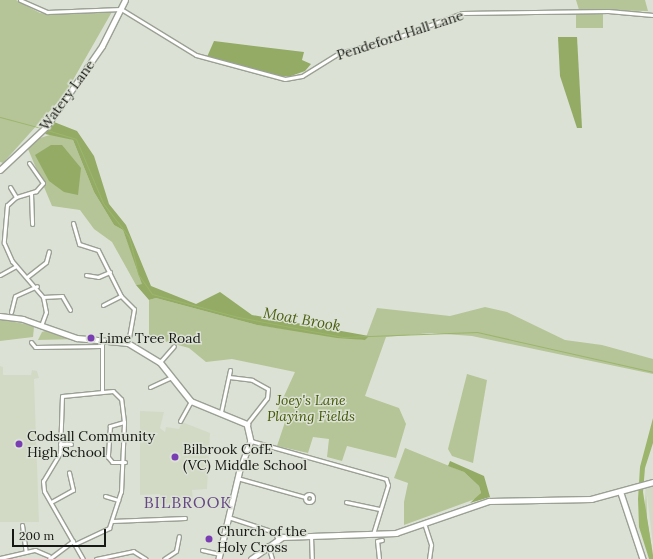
<!DOCTYPE html>
<style>
body{margin:0}
#map{position:relative;width:653px;height:559px;overflow:hidden;background:#dce1d5;font-family:Lora,serif}
div>[style]{position:absolute}
[style*='--x']{left:calc(var(--x)*1px);top:calc(var(--y)*1px);width:calc(var(--w)*1px);rotate:calc(var(--a)*1deg)}
.built>*{inset:0;background:#d2dac6}
.green>*{inset:0;background:#b5c597;transform-origin:0 0}
.forest>*{inset:0;background:#93ab64}
.water>*{inset:0;background:#9cb56d}
.stream>*{height:1px;margin:-0.5px;padding:0 0.5px;transform-origin:0.5px;border-radius:0.5px;background:#9cb56d}
.roads{filter:drop-shadow(1px 0 #9ba094) drop-shadow(-1px 0 #9ba094) drop-shadow(0 1px #9ba094) drop-shadow(0 -1px #9ba094)}
.street>*{height:3px;margin:-1.5px;padding:0 1.5px;transform-origin:1.5px;border-radius:1.5px;background:#fff}
.street>.ring{margin:-1.5px;padding:0;box-sizing:content-box;background:none;border:3px solid #fff;border-radius:50%}
.secondary>*{height:4.5px;margin:-2.25px;padding:0 2.25px;transform-origin:2.25px;border-radius:2.25px;background:#fff}
.dots>*{width:11px;height:11px;translate:-50% -50%;box-sizing:border-box;border:2px solid #dce1d5;border-radius:50%}
span{translate:-50% -50%;white-space:nowrap;text-align:center;line-height:1.15;-webkit-text-stroke:3px #dce1d5;paint-order:stroke}
.street-label{font-size:14px;color:#161813}
.poi-label{font-size:14px;color:#161813}
.left{translate:0 -50%;text-align:left}
.park-label{font-size:14px;color:#455a07;font-style:italic}
.water-label{font-size:15px;color:#4b6012;font-style:italic}
.quarter-label{font-size:16px;color:#644884;letter-spacing:1px}
.scale{position:absolute;left:12px;top:529px;width:94px;height:18px;box-sizing:border-box;border:2px solid #161813;border-top:0;padding-left:5px;font-size:12px;line-height:14px;white-space:nowrap;color:#161813;-webkit-text-stroke:3px #dce1d5;paint-order:stroke}
</style>
<div id="map">
<div class="built">
<div style="clip-path:polygon(0 366px,3px 367px,3px 375px,31px 375px,32px 370px,37px 371px,39px 378px,34px 379px,39px 522px,0 522px)"></div>
<div style="clip-path:polygon(140px 411px,164px 412px,160px 428px,165px 432px,166px 427px,179px 429px,182px 422px,210px 433px,207px 489px,192px 490px,193px 502px,160px 504px,160px 494px,140px 495px)"></div>
<div style="clip-path:polygon(653px 484px,653px 545px,646px 487px)"></div>
</div>
<div class="green">
<div style="clip-path:polygon(0 0,16px 0,40px 13px,53px 14px,113px 10px,65px 94px,3px 163px,0 162px)"></div>
<div style="clip-path:polygon(576px 0,645px 0,648px 11px,579px 10px)"></div>
<div style="left:603px;top:14px;width:14px;height:27px;rotate:90deg"></div>
<div style="clip-path:polygon(53px 134px,73px 140px,94px 192px,114px 225px,123px 230px,143px 284px,136px 285px,112px 242px,94px 229px,80px 210px,52px 206px,28px 149px,40px 138px)"></div>
<div style="clip-path:polygon(156px 298px,257px 325px,365px 340px,377px 308px,450px 316px,485px 307px,507px 312px,565px 340px,602px 345px,653px 359px,653px 374px,472px 336px,431px 333px,386px 337px,365px 396px,399px 408px,406px 424px,396px 458px,347px 446px,342px 461px,327px 457px,329px 439px,313px 437px,308px 453px,277px 446px,285px 422px,274px 418px,295px 372px,232px 359px,206px 362px,189px 348px,149px 337px,149px 300px)"></div>
<div style="clip-path:polygon(0 319px,30px 325px,34px 327px,33px 337px,0 341px)"></div>
<div style="clip-path:polygon(48px 330px,59px 335px,78px 339px,38px 340px,42px 332px)"></div>
<div style="clip-path:polygon(467px 374px,487px 380px,473px 463px,452px 456px,448px 449px)"></div>
<div style="clip-path:polygon(405px 448px,464px 472px,479px 486px,481px 493px,478px 498px,404px 525px,404px 502px,408px 483px,394px 478px)"></div>
<div style="clip-path:polygon(646px 487px,647px 519px,653px 555px,645px 516px)"></div>
</div>
<div class="forest">
<div style="clip-path:polygon(558px 37px,577px 37px,582px 128px,577px 128px,560px 76px)"></div>
<div style="clip-path:polygon(214px 41px,304px 52px,302px 60px,311px 64px,305px 71px,291px 76px,277px 76px,207px 57px)"></div>
<div style="clip-path:polygon(54px 122px,77px 131px,94px 156px,109px 204px,126px 225px,151px 286px,196px 304px,220px 292px,252px 315px,369px 336px,365px 340px,337px 338px,257px 325px,156px 298px,149px 300px,136px 285px,142px 284px,123px 230px,114px 225px,94px 192px,73px 140px,45px 134px)"></div>
<div style="clip-path:polygon(51px 145px,62px 145px,81px 168px,78px 195px,64px 192px,49px 181px,35px 155px)"></div>
<div style="clip-path:polygon(450px 461px,484px 476px,490px 497px,470px 503px,481px 493px,479px 486px,464px 472px,448px 466px)"></div>
</div>
<div class="water">
<div style="clip-path:polygon(653px 418px,653px 443px,645px 468px,643px 492px,653px 555px,653px 559px,649px 559px,639px 527px,638px 499px,640px 467px)"></div>
</div>
<div class="stream">
<div style="--x:0;--y:117;--w:42;--a:15"></div>
<div style="--x:47;--y:130;--w:30;--a:17"></div>
<div style="--x:76;--y:139;--w:69;--a:67.1"></div>
<div style="--x:103;--y:203;--w:43;--a:52.6"></div>
<div style="--x:129;--y:237;--w:38;--a:76"></div>
<div style="--x:138;--y:274;--w:24;--a:55"></div>
<div style="--x:152;--y:294;--w:89;--a:15"></div>
<div style="--x:238;--y:317;--w:107;--a:10.8"></div>
<div style="--x:343;--y:337;--w:134;--a:-2.1"></div>
<div style="--x:477;--y:332;--w:180;--a:12.8"></div>
</div>
<div class="roads">
<div class="street">
<div style="--x:20;--y:0;--w:30;--a:24"></div>
<div style="--x:47;--y:12;--w:74;--a:-2.3"></div>
<div style="--x:121;--y:9;--w:88;--a:31.5"></div>
<div style="--x:196;--y:55;--w:92;--a:15.1"></div>
<div style="--x:285;--y:79;--w:17;--a:-10"></div>
<div style="--x:302;--y:76;--w:44;--a:-31.9"></div>
<div style="--x:339;--y:53;--w:56;--a:-14.5"></div>
<div style="--x:393;--y:39;--w:74;--a:-20.6"></div>
<div style="--x:462;--y:13;--w:146;--a:-0.8"></div>
<div style="--x:608;--y:11;--w:45;--a:5.1"></div>
<div style="--x:29;--y:163;--w:24;--a:55"></div>
<div style="--x:43;--y:183;--w:11;--a:131"></div>
<div style="--x:36;--y:191;--w:21;--a:163"></div>
<div style="--x:16;--y:197;--w:12;--a:138"></div>
<div style="--x:7;--y:205;--w:38;--a:95"></div>
<div style="--x:4;--y:243;--w:20;--a:66"></div>
<div style="--x:12;--y:261;--w:48;--a:49.3"></div>
<div style="--x:43;--y:297;--w:15;--a:79"></div>
<div style="--x:46;--y:312;--w:15;--a:110"></div>
<div style="--x:10;--y:187;--w:12;--a:59"></div>
<div style="--x:31;--y:193;--w:31;--a:88"></div>
<div style="--x:73;--y:223;--w:22;--a:74"></div>
<div style="--x:79;--y:244;--w:20;--a:18"></div>
<div style="--x:98;--y:250;--w:51;--a:63.4"></div>
<div style="--x:121;--y:296;--w:18;--a:45"></div>
<div style="--x:134;--y:309;--w:35;--a:100"></div>
<div style="--x:0;--y:275;--w:18;--a:-29"></div>
<div style="--x:86;--y:275;--w:12;--a:9"></div>
<div style="--x:98;--y:277;--w:13;--a:-23"></div>
<div style="--x:27;--y:277;--w:24;--a:-38"></div>
<div style="--x:46;--y:262;--w:11;--a:-75"></div>
<div style="--x:43;--y:297;--w:19;--a:-3"></div>
<div style="--x:62;--y:296;--w:16;--a:60"></div>
<div style="--x:103;--y:305;--w:20;--a:-27"></div>
<div style="--x:11;--y:312;--w:16;--a:-76"></div>
<div style="--x:15;--y:296;--w:24;--a:-24"></div>
<div style="--x:102;--y:341;--w:49;--a:90"></div>
<div style="--x:31;--y:342;--w:6;--a:51"></div>
<div style="--x:35;--y:347;--w:66;--a:-0.9"></div>
<div style="--x:160;--y:362;--w:21;--a:-49"></div>
<div style="--x:229;--y:377;--w:23;--a:7"></div>
<div style="--x:252;--y:380;--w:18;--a:29"></div>
<div style="--x:268;--y:389;--w:9;--a:96"></div>
<div style="--x:267;--y:398;--w:33;--a:128"></div>
<div style="--x:150;--y:387;--w:23;--a:-25"></div>
<div style="--x:221;--y:412;--w:43;--a:-77.9"></div>
<div style="--x:180;--y:421;--w:23;--a:-61"></div>
<div style="--x:124;--y:422;--w:15;--a:164"></div>
<div style="--x:110;--y:426;--w:31;--a:94"></div>
<div style="--x:108;--y:457;--w:6;--a:51"></div>
<div style="--x:112;--y:462;--w:13;--a:0"></div>
<div style="--x:251;--y:441;--w:140;--a:15.7"></div>
<div style="--x:386;--y:479;--w:6;--a:72"></div>
<div style="--x:388;--y:485;--w:51;--a:107"></div>
<div style="--x:60;--y:444;--w:11;--a:0"></div>
<div style="--x:237;--y:478;--w:71;--a:15.6"></div>
<div class="ring" style="left:305px;top:494px;width:5px;height:5px"></div>
<div style="--x:105;--y:496;--w:14;--a:17"></div>
<div style="--x:51;--y:502;--w:25;--a:-29"></div>
<div style="--x:73;--y:490;--w:18;--a:-103"></div>
<div style="--x:346;--y:502;--w:34;--a:12"></div>
<div style="--x:228;--y:517;--w:48;--a:18.1"></div>
<div style="--x:274;--y:532;--w:8;--a:60"></div>
<div style="--x:112;--y:521;--w:73;--a:-2.4"></div>
<div style="--x:22;--y:525;--w:27;--a:82"></div>
<div style="--x:425;--y:526;--w:20;--a:72"></div>
<div style="--x:431;--y:545;--w:14;--a:98"></div>
<div style="--x:311;--y:536;--w:23;--a:88"></div>
<div style="--x:75;--y:544;--w:38;--a:-25"></div>
<div style="--x:109;--y:528;--w:38;--a:-72"></div>
<div style="--x:121;--y:492;--w:70;--a:-87.5"></div>
<div style="--x:124;--y:422;--w:23;--a:-97"></div>
<div style="--x:121;--y:399;--w:11;--a:-135"></div>
<div style="--x:113;--y:391;--w:51;--a:174.4"></div>
<div style="--x:62;--y:396;--w:57;--a:92"></div>
<div style="--x:60;--y:453;--w:33;--a:121"></div>
<div style="--x:43;--y:481;--w:10;--a:84"></div>
<div style="--x:44;--y:491;--w:78;--a:60.2"></div>
<div style="--x:268;--y:545;--w:15;--a:74"></div>
<div style="--x:202;--y:550;--w:17;--a:13"></div>
<div style="--x:0;--y:558;--w:36;--a:-13"></div>
<div style="--x:35;--y:550;--w:15;--a:23"></div>
<div style="--x:49;--y:559;--w:30;--a:-37"></div>
<div style="--x:96;--y:559;--w:38;--a:-12"></div>
<div style="--x:133;--y:551;--w:15;--a:32"></div>
<div style="--x:164;--y:559;--w:14;--a:-34"></div>
<div style="--x:176;--y:551;--w:15;--a:-79"></div>
<div style="--x:379;--y:559;--w:18;--a:-96"></div>
<div style="--x:377;--y:541;--w:5;--a:-11"></div>
</div>
<div class="secondary">
<div style="--x:0;--y:170;--w:63;--a:-43.1"></div>
<div style="--x:46;--y:127;--w:98;--a:-55.3"></div>
<div style="--x:102;--y:46;--w:51;--a:-63.4"></div>
<div style="--x:0;--y:316;--w:23;--a:7"></div>
<div style="--x:23;--y:319;--w:57;--a:19.4"></div>
<div style="--x:77;--y:338;--w:51;--a:5.6"></div>
<div style="--x:128;--y:343;--w:37;--a:31"></div>
<div style="--x:160;--y:362;--w:50;--a:51.5"></div>
<div style="--x:191;--y:401;--w:61;--a:22.3"></div>
<div style="--x:247;--y:424;--w:17;--a:77"></div>
<div style="--x:251;--y:441;--w:31;--a:111"></div>
<div style="--x:240;--y:470;--w:91;--a:103.3"></div>
<div style="--x:621;--y:493;--w:70;--a:71.6"></div>
<div style="--x:251;--y:559;--w:38;--a:-35"></div>
<div style="--x:282;--y:537;--w:114;--a:-2"></div>
<div style="--x:396;--y:533;--w:98;--a:-19"></div>
<div style="--x:489;--y:501;--w:102;--a:-1.1"></div>
<div style="--x:591;--y:499;--w:64;--a:-15.3"></div>
</div>
</div>
<div class="dots">
<div style="left:91px;top:338px;background:#7a3eb3"></div>
<div style="left:19px;top:444px;background:#7a3eb3"></div>
<div style="left:175px;top:457px;background:#7a3eb3"></div>
<div style="left:209px;top:539px;background:#7a3eb3"></div>
</div>
<div class="street-label">
<span style="left:400px;top:35px;rotate:-18deg">Pendeford Hall Lane</span>
<span style="left:67px;top:95px;rotate:-54deg">Watery Lane</span>
</div>
<div class="poi-label">
<span class="left" style="left:99px;top:338px">Lime Tree Road</span>
<span class="left" style="left:27px;top:444px">Codsall Community<br>High School</span>
<span class="left" style="left:183px;top:457px">Bilbrook CofE<br>(VC) Middle School</span>
<span class="left" style="left:217px;top:539px">Church of the<br>Holy Cross</span>
</div>
<div class="park-label">
<span style="left:311px;top:408px">Joey's Lane<br>Playing Fields</span>
</div>
<div class="water-label">
<span style="left:302px;top:319px;rotate:10deg">Moat Brook</span>
</div>
<div class="quarter-label">
<span style="left:188px;top:502px">BILBROOK</span>
</div>
<div class="scale">200 m</div>
</div>
